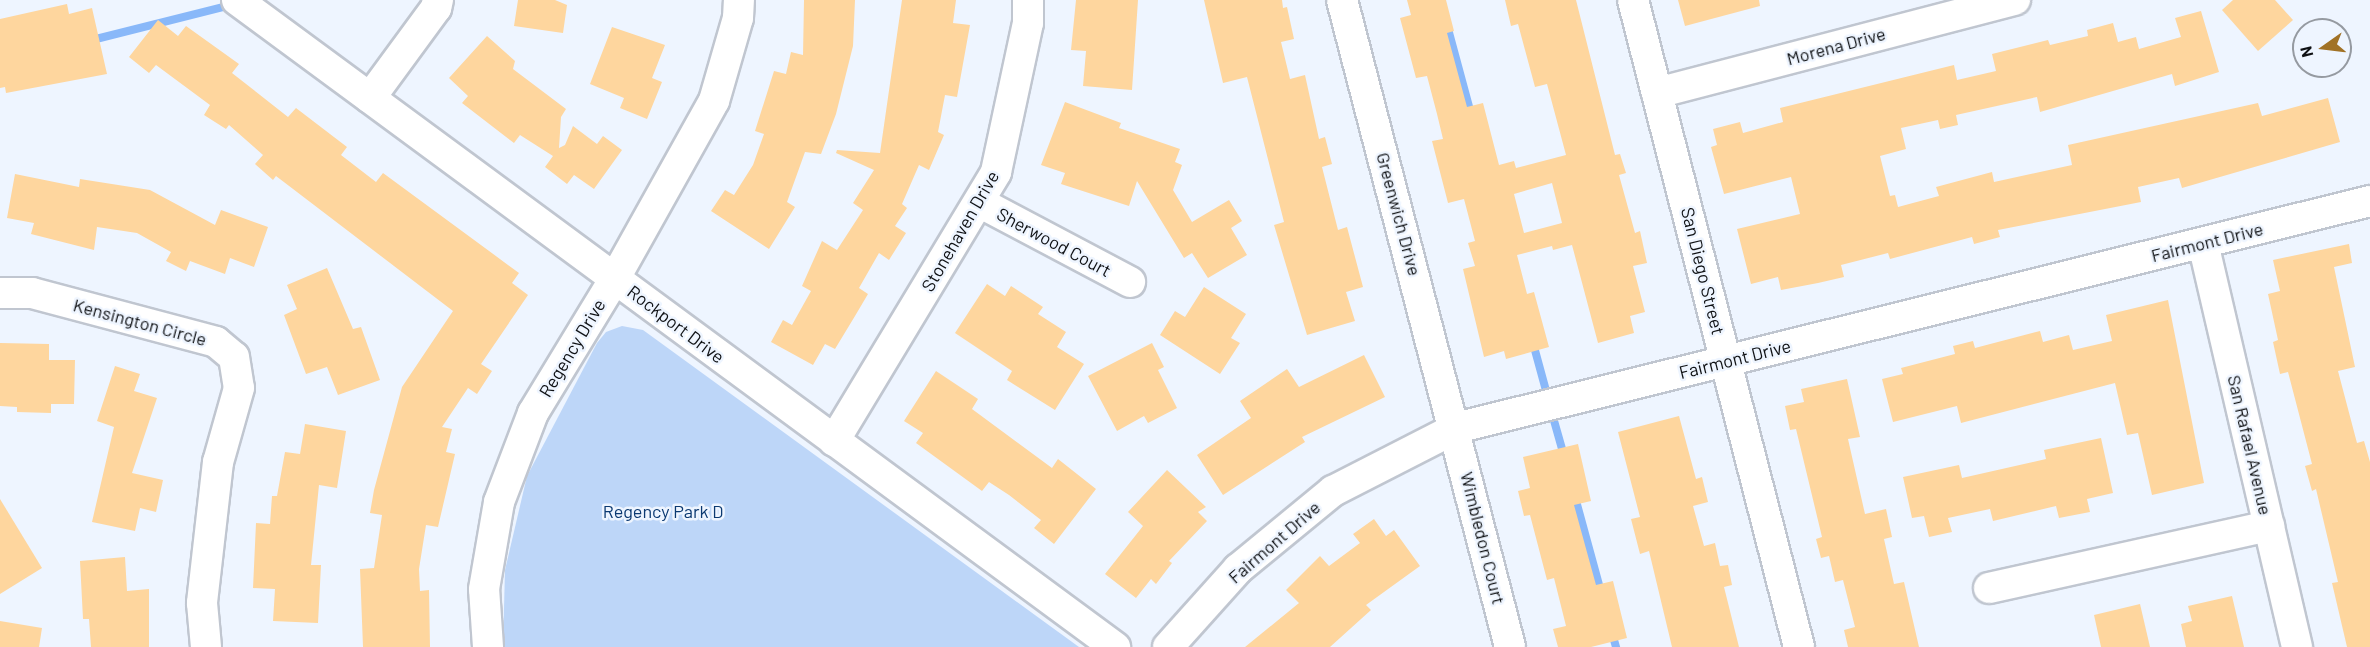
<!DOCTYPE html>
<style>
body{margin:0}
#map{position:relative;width:2370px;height:647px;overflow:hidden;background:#eef5ff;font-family:Barlow,sans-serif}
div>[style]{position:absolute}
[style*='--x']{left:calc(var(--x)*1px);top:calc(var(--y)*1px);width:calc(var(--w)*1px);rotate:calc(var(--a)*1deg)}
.green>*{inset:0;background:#bdd6f8}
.stream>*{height:8px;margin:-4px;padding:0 4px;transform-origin:4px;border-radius:4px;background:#89b8f9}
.building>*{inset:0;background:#fed69e}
.roads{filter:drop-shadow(2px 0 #c0c6d0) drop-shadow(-2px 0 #c0c6d0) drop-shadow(0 2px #c0c6d0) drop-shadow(0 -2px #c0c6d0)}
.minor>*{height:30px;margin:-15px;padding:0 15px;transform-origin:15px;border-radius:15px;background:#fff}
span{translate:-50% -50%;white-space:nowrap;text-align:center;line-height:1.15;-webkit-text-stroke:5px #eef5ff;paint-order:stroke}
.street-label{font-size:18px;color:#0f1114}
.park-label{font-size:18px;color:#0b3971}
.north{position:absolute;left:2292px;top:18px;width:60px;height:60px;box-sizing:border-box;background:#eef5ff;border:2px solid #959aa1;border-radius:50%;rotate:256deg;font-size:16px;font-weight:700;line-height:24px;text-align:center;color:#0f1114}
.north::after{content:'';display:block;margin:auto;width:21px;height:27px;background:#a17226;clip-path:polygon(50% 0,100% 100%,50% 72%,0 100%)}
</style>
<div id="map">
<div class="green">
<div style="clip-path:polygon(622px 326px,643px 330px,1079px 647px,503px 647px,505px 570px,527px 476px,597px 343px,606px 332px)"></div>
</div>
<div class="stream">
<div style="--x:1447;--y:25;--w:92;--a:74.9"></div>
<div style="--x:92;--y:40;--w:143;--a:-14.1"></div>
<div style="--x:1533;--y:343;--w:57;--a:74.7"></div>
<div style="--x:1551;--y:410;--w:48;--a:74.2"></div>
<div style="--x:1575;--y:497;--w:98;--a:74.7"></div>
<div style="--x:1612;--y:633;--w:15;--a:74"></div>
</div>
<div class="building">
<div style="clip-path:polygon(518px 0,555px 0,567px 5px,563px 33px,514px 26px)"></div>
<div style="clip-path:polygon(804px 0,855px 0,853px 46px,836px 114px,821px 154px,805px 152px,787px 202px,795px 207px,769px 249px,711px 211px,725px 190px,734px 195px,753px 165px,764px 134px,755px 131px,774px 71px,786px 74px,791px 52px,803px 55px)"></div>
<div style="clip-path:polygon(902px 0,956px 0,953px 23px,970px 25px,957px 97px,945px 95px,938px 132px,944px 135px,929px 170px,919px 165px,902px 204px,907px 208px,895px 226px,906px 233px,889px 260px,879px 253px,859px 288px,868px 294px,855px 316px,835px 349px,825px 344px,813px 365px,771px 342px,783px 320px,792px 325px,811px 291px,802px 286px,822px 241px,837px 250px,863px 210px,853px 203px,874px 170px,836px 153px,837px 150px,880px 153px)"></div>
<div style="clip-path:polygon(1076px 0,1138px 0,1132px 90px,1083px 86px,1086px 51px,1071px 50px)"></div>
<div style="clip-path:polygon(1204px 0,1282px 0,1283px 8px,1287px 7px,1294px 39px,1281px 42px,1290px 79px,1305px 75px,1319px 139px,1325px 137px,1332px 164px,1322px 167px,1338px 230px,1347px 227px,1363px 287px,1346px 292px,1355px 321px,1307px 335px,1274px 225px,1284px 222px,1247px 77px,1223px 83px)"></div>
<div style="clip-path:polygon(evenodd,1407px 0,1446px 0,1454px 31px,1447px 33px,1467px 107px,1483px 103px,1499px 165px,1514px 161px,1516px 168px,1566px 155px,1547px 84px,1535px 87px,1518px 24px,1511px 26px,1505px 0,1576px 0,1615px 155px,1620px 154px,1626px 173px,1619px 175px,1635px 233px,1640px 231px,1647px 263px,1633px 266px,1645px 312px,1630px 316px,1634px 333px,1598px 343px,1572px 245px,1553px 250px,1552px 246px,1517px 255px,1527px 294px,1534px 292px,1549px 347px,1506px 359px,1504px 351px,1484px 357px,1463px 269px,1475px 266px,1468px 243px,1475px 241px,1464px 199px,1448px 203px,1432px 141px,1443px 139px,1437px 114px,1427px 76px,1416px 78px,1400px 18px,1411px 15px,1407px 0,1552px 183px,1562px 223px,1524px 233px,1514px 194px,1552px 183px)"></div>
<div style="clip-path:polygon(1678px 0,1759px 0,1760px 6px,1685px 26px)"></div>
<div style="clip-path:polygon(2233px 0,2275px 0,2293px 20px,2258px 51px,2222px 10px)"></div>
<div style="clip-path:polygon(67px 4px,69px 14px,92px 8px,107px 74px,6px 93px,5px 87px,0 88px,0 19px)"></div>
<div style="clip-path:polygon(2201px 11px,2219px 72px,2175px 86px,2172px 74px,2040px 112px,2037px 97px,1956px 115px,1958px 125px,1940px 129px,1938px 120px,1901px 128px,1906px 149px,1880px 156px,1890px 196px,1895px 195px,1898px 207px,1939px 196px,1936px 187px,1992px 172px,1994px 182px,2072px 165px,2068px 145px,2258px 103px,2262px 116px,2328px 98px,2340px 142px,2182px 188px,2179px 178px,2138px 187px,2141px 202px,1998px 230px,2000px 237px,1974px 244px,1972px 237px,1890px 259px,1888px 253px,1841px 265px,1844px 277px,1818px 283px,1781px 290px,1778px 277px,1751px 284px,1737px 229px,1800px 214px,1791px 177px,1724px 194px,1711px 147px,1717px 145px,1713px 129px,1740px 122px,1743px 133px,1783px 122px,1780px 108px,1954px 65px,1957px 80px,1996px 71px,1992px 54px,2048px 40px,2050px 45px,2088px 36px,2087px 30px,2113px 23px,2118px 42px,2136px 37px,2139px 49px,2181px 37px,2175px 18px)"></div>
<div style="clip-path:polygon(158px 20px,178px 36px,186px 26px,239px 64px,232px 73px,288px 117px,296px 108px,347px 147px,341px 155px,376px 182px,383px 173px,519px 273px,512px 283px,528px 295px,481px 364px,492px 371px,477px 394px,468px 388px,442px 427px,452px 429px,446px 452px,455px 454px,438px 527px,426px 525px,419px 569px,420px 591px,429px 590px,430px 647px,363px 647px,360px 569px,374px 568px,382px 515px,370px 513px,374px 490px,402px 387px,453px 311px,276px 176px,273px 180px,255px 164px,263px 155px,229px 125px,226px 129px,204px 115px,210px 105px,156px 65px,149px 73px,129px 57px)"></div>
<div style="clip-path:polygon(612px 27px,665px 45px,652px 78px,662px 82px,647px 119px,620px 108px,624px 98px,590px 84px)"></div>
<div style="clip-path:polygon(487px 36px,515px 61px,513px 69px,566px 109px,561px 117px,559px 148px,565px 145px,573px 126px,597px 144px,603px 136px,622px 150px,594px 189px,574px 175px,567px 184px,545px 167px,553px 156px,520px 135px,514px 143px,462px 103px,468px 96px,449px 78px)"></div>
<div style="clip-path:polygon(1065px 102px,1121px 123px,1119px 128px,1180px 149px,1175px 162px,1182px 165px,1173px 190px,1192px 222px,1229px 200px,1242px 221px,1231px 228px,1247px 255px,1208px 278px,1192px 253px,1184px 258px,1137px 181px,1129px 206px,1061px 184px,1065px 173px,1041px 165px)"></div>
<div style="clip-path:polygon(15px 174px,79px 187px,80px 179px,150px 190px,215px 225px,221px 210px,268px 227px,254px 267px,230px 258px,225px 274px,190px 261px,186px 271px,166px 261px,171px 252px,137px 233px,97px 227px,94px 250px,31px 234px,34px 223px,7px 218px)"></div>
<div style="clip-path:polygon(2349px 244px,2352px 263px,2334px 267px,2355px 367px,2338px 371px,2357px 443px,2364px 441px,2370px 462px,2370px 647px,2347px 647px,2332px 583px,2338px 582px,2316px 489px,2312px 491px,2305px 466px,2312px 464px,2288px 372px,2280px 374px,2273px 342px,2278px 340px,2268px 294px,2280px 291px,2273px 260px)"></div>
<div style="clip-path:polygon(327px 268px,353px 329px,361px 327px,380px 380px,338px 395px,327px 367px,306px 374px,284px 315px,297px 309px,287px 285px)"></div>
<div style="clip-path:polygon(987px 284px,1005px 296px,1011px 286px,1043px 307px,1038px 314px,1066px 332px,1057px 347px,1084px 364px,1055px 410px,1007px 380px,1012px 371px,955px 333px)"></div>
<div style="clip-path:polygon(1204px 287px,1246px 314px,1231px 338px,1240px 343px,1220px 374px,1160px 335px,1175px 311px,1185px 317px)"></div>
<div style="clip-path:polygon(2168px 300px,2204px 483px,2152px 495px,2138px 433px,2127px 435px,2115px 383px,1961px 423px,1957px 406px,1893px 422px,1882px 379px,1903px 374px,1901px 368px,1955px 354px,1953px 346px,1973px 341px,1975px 348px,2040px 331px,2043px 342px,2069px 335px,2073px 350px,2112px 341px,2106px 315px)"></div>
<div style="clip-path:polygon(0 343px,49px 344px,49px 360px,75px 360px,74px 404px,51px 404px,51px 413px,17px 412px,17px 407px,0 406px)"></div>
<div style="clip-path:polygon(1152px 343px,1164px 367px,1158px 370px,1177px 408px,1148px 423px,1144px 416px,1117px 431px,1088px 376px)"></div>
<div style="clip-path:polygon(1364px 355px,1385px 397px,1302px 437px,1305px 442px,1223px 495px,1197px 455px,1251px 418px,1240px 401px,1287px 369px,1299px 387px)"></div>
<div style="clip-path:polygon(115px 366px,140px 374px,134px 391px,157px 398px,132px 473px,163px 480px,156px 512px,140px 508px,135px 531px,92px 522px,114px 427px,97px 421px)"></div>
<div style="clip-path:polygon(936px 371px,978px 399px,972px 409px,1052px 468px,1058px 459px,1096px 489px,1054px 544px,1034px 528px,1041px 520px,1009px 495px,989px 482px,982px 491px,916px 443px,923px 433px,904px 421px)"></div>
<div style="clip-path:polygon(1847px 379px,1860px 437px,1848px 439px,1865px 514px,1886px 509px,1892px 537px,1884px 539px,1894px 584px,1904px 582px,1919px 647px,1848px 647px,1844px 630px,1855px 627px,1843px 580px,1835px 582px,1829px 556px,1821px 558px,1816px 539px,1822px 537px,1796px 429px,1790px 430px,1785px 406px,1804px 402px,1801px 389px)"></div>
<div style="clip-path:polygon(1679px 416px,1696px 479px,1702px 477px,1708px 502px,1693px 506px,1704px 546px,1715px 543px,1720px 566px,1728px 565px,1732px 585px,1724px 587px,1739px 647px,1672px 647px,1649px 551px,1640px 554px,1631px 519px,1640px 517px,1618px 432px)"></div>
<div style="clip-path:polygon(305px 424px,346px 431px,337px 488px,319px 485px,311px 565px,321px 565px,318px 623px,273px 621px,275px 589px,253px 588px,256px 523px,270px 524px,272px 496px,277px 496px,285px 452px,300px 454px)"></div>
<div style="clip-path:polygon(2101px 438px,2113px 493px,2087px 499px,2090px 512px,2059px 518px,2056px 506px,1993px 521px,1990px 509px,1948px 518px,1952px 532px,1929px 537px,1924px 516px,1912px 518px,1903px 477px,1959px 465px,1962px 478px,2046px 459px,2044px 450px)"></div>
<div style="clip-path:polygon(1578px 444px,1591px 501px,1574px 505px,1596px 585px,1613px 581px,1627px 638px,1591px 647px,1558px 647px,1553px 629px,1566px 626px,1554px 578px,1547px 580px,1530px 515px,1524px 516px,1518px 491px,1530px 488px,1523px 457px)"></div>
<div style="clip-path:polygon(1167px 470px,1206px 507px,1198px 512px,1207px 521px,1169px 561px,1172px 563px,1156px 584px,1151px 579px,1136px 598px,1105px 574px,1143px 526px,1128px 512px)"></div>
<div style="clip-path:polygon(0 499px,42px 568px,0 594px)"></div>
<div style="clip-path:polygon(1374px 519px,1386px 536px,1394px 530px,1420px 566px,1366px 605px,1371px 610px,1330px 647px,1245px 647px,1299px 603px,1286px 590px,1320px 556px,1329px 566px,1360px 543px,1353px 534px)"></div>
<div style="clip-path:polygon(125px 557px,127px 591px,149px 589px,149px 647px,91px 647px,89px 619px,83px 619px,80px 561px)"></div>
<div style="clip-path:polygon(2232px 596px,2244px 647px,2186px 647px,2181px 624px,2192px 621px,2188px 606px)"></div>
<div style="clip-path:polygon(2140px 604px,2150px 647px,2101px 647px,2094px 615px)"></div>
<div style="clip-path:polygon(0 621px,42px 628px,39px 647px,0 647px)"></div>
</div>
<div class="roads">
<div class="minor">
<div style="--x:237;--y:0;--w:1091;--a:36.39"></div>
<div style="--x:1342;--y:0;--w:668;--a:75.44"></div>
<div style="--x:1633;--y:0;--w:668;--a:75.61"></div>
<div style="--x:1657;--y:93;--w:370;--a:-14.6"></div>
<div style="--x:370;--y:98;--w:112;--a:-53.7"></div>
<div style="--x:436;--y:8;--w:8;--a:-76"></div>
<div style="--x:979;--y:202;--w:171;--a:27.9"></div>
<div style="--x:2203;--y:243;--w:415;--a:76.9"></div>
<div style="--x:0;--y:293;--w:32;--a:0"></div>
<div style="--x:32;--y:293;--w:190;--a:14.9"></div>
<div style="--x:216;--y:342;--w:23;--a:40"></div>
<div style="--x:234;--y:357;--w:31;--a:81"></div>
<div style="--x:239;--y:388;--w:77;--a:105.8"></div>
<div style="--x:218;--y:462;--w:142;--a:96.5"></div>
<div style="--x:202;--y:603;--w:44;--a:84.8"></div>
<div style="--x:834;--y:441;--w:314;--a:-58.9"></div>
<div style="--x:996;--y:172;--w:152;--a:-77.9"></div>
<div style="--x:1028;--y:23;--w:23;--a:-90"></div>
<div style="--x:1989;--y:588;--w:287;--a:-12.5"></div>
<div style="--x:488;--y:647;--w:58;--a:-93.9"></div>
<div style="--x:484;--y:589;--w:88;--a:-80.2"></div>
<div style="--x:499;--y:502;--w:95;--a:-69.1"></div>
<div style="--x:533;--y:413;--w:158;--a:-58.7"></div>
<div style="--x:615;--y:278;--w:203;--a:-60.8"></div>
<div style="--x:714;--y:101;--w:86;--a:-73.9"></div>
<div style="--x:738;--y:18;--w:18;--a:-87"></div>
<div style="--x:1168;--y:647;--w:105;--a:-48.1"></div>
<div style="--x:1238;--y:569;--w:123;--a:-39.4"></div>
<div style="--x:1333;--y:491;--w:138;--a:-27.1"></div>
<div style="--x:1456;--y:428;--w:942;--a:-13.95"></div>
</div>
</div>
<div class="street-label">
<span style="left:1836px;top:46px;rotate:-15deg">Morena Drive</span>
<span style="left:1399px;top:214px;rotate:75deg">Greenwich Drive</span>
<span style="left:960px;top:231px;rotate:-60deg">Stonehaven Drive</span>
<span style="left:1054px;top:242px;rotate:28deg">Sherwood Court</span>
<span style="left:2207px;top:242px;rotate:-14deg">Fairmont Drive</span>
<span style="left:1703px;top:271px;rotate:76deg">San Diego Street</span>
<span style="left:140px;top:322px;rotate:15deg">Kensington Circle</span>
<span style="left:676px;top:324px;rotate:37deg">Rockport Drive</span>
<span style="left:572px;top:348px;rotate:-59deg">Regency Drive</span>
<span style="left:1735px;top:359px;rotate:-14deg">Fairmont Drive</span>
<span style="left:2250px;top:445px;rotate:77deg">San Rafael Avenue</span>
<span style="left:1483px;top:538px;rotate:76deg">Wimbledon Court</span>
<span style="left:1274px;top:542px;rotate:-41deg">Fairmont Drive</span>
</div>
<div class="park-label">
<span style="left:663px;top:511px">Regency Park D</span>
</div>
<div class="north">N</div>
</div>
